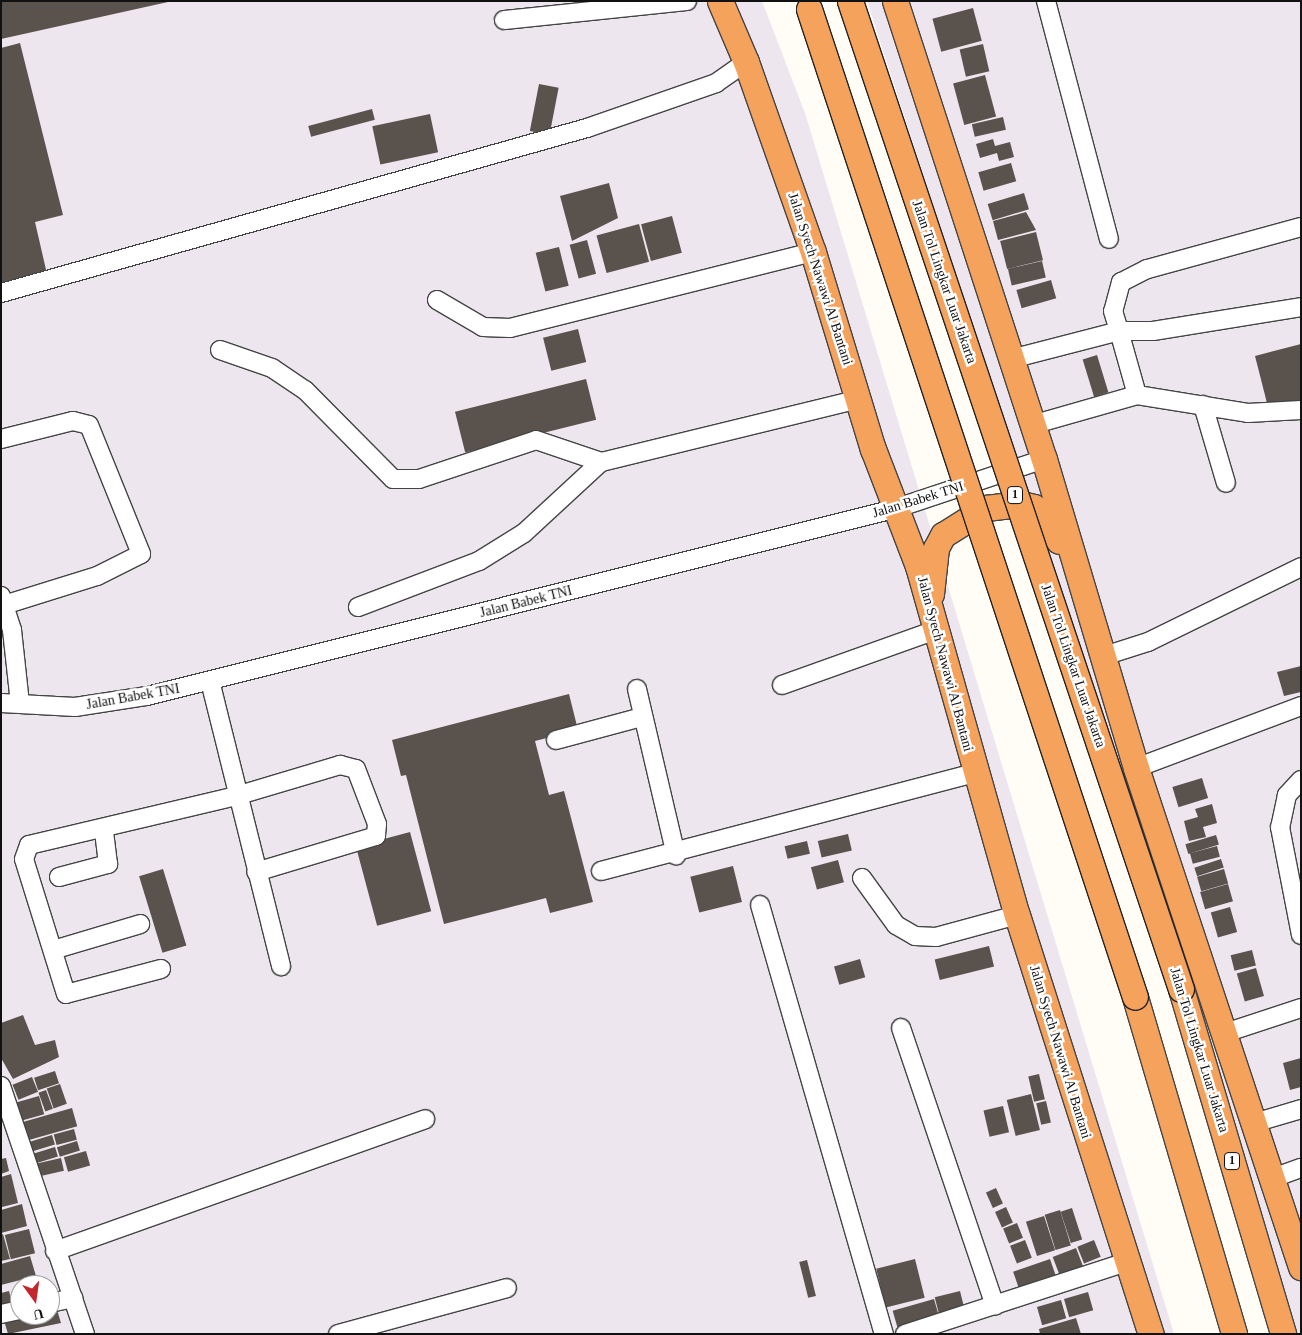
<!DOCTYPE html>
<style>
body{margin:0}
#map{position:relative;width:1302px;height:1335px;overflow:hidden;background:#fffdf5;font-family:"Times New Roman",serif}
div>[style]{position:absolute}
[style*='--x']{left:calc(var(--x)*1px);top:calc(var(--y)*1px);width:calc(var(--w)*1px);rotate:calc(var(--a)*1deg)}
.industrial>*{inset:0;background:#eee6ef}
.building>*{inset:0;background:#5a524d;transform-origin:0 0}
.roads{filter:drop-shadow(1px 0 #444) drop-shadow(-1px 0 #444) drop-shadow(0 1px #444) drop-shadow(0 -1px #444)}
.minor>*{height:18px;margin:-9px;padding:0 9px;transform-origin:9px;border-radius:9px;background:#fff}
.highway>*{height:25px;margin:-12.5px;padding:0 12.5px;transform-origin:12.5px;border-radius:12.5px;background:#f5a25d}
.bridges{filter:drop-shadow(1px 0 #222) drop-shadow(-1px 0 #222) drop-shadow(0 1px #222) drop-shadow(0 -1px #222)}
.highway-bridge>*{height:25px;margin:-12.5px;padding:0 12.5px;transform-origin:12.5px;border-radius:12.5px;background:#f5a25d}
span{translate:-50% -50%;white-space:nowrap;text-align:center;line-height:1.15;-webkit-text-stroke:5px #fff;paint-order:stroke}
.shield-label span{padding:1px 4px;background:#fff;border:1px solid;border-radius:4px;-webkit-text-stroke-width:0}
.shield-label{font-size:12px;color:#111;font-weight:700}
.street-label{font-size:14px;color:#111}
.frame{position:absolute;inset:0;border:2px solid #111;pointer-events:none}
.north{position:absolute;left:10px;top:1275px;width:50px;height:50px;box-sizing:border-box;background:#fff;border:1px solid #a0a0a0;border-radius:50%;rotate:166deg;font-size:14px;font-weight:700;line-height:20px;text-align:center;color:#111}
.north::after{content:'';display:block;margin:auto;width:18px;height:22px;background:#c4262e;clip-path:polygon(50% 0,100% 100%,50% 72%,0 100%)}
</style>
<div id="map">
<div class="industrial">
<div style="clip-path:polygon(evenodd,1px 1px,762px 1px,805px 113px,1174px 1334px,1px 1334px,1px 1px,20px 1285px,50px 1285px,50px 1315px,20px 1315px,20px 1285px)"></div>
<div style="clip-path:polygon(867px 1px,1301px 1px,1301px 1334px,1298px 1334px)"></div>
</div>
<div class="building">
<div style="clip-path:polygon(1px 1px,168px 1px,168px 2px,1px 39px)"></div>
<div style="left:973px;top:8px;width:34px;height:42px;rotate:75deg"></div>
<div style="clip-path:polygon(20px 43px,63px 215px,35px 222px,47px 274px,1px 285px,1px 48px)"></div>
<div style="left:983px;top:44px;width:28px;height:24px;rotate:77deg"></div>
<div style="left:985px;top:75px;width:43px;height:33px;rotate:75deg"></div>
<div style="left:539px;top:84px;width:20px;height:48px;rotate:11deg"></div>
<div style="left:372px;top:109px;width:11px;height:66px;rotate:75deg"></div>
<div style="left:430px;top:114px;width:39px;height:59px;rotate:78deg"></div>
<div style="left:1003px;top:117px;width:13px;height:32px;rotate:77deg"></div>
<div style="clip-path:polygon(993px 139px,995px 146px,1010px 142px,1014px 157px,999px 161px,997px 153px,980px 158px,976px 144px)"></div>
<div style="left:1011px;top:163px;width:19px;height:34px;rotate:74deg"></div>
<div style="clip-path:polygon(609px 183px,618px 218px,572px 241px,560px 196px)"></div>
<div style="left:1024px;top:193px;width:17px;height:38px;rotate:73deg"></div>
<div style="clip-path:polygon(1026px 212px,1036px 230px,998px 240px,993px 221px)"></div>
<div style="left:672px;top:216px;width:38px;height:32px;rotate:75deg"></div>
<div style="left:639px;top:224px;width:39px;height:44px;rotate:75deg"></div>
<div style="left:1036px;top:232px;width:29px;height:37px;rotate:76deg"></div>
<div style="left:587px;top:240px;width:35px;height:18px;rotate:75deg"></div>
<div style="left:559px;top:247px;width:40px;height:24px;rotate:76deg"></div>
<div style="left:1042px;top:261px;width:17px;height:35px;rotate:77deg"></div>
<div style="left:1051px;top:280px;width:19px;height:36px;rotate:74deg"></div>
<div style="left:578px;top:329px;width:34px;height:36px;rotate:76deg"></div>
<div style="clip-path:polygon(1301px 344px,1301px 402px,1269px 411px,1255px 356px)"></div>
<div style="left:1097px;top:355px;width:39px;height:15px;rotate:73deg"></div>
<div style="left:586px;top:379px;width:42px;height:135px;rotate:76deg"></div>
<div style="clip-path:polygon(1301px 666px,1301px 692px,1284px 696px,1277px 672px)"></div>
<div style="clip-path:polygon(569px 694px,578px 730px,535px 741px,549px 795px,564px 791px,593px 902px,550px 913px,546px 898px,444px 924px,406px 775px,401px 776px,392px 740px)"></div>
<div style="left:1202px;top:778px;width:21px;height:31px;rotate:73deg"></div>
<div style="clip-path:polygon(1212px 804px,1217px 823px,1203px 827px,1206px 837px,1189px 841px,1184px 821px,1198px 817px,1195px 809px)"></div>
<div style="left:410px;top:832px;width:82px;height:56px;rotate:75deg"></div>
<div style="left:848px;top:834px;width:17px;height:31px;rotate:77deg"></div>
<div style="left:1216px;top:835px;width:10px;height:32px;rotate:73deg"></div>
<div style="left:807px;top:841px;width:13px;height:23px;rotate:77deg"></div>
<div style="left:1217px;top:846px;width:11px;height:28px;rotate:75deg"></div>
<div style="left:1221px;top:859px;width:9px;height:28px;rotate:72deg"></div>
<div style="left:838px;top:860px;width:23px;height:28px;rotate:75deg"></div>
<div style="left:733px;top:866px;width:37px;height:44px;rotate:76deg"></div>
<div style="left:163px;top:869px;width:80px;height:25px;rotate:73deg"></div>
<div style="left:1224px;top:869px;width:15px;height:28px;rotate:74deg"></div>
<div style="left:1228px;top:884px;width:18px;height:29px;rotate:74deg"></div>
<div style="left:1230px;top:907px;width:26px;height:20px;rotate:74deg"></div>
<div style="left:989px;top:946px;width:21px;height:56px;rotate:76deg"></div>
<div style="left:1252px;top:950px;width:16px;height:22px;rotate:76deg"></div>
<div style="left:860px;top:959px;width:19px;height:27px;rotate:74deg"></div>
<div style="left:1256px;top:968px;width:29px;height:20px;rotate:74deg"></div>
<div style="clip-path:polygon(23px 1015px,35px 1045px,55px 1040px,59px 1057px,13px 1079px,1px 1058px,1px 1023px)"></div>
<div style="clip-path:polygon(1301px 1058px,1301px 1087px,1290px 1090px,1283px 1063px)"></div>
<div style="left:55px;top:1071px;width:13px;height:22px;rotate:72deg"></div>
<div style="left:1039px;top:1074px;width:26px;height:11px;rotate:77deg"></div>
<div style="left:32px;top:1077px;width:16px;height:21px;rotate:68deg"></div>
<div style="left:60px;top:1084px;width:21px;height:14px;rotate:71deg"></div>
<div style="left:46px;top:1090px;width:20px;height:8px;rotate:70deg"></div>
<div style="left:1031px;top:1094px;width:37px;height:25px;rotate:76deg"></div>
<div style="left:39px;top:1096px;width:19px;height:23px;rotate:74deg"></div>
<div style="left:1046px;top:1101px;width:22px;height:10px;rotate:77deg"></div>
<div style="left:1003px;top:1106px;width:27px;height:20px;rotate:77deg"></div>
<div style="left:72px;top:1108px;width:19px;height:52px;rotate:74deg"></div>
<div style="left:74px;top:1129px;width:11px;height:21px;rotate:75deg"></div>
<div style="left:52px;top:1135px;width:10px;height:24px;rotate:73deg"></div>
<div style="left:77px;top:1141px;width:10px;height:21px;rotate:73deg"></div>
<div style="left:55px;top:1147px;width:10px;height:22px;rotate:73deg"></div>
<div style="left:86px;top:1151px;width:15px;height:23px;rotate:74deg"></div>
<div style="clip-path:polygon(6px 1158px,9px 1171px,1px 1174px,1px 1159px)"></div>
<div style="left:61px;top:1158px;width:13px;height:27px;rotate:77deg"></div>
<div style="clip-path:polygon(11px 1174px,18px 1203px,2px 1207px,1px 1177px)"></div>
<div style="left:996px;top:1188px;width:17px;height:11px;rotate:66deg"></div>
<div style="clip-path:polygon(22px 1204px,27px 1226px,1px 1233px,1px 1210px)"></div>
<div style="left:1006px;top:1207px;width:17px;height:12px;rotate:66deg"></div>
<div style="left:1072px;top:1208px;width:33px;height:12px;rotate:72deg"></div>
<div style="left:1060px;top:1210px;width:37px;height:16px;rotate:73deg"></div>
<div style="left:1044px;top:1216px;width:36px;height:19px;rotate:72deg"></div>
<div style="left:1017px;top:1223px;width:16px;height:15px;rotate:68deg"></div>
<div style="left:29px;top:1229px;width:25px;height:25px;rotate:76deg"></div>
<div style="clip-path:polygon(3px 1234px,10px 1259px,1px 1261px,1px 1235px)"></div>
<div style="left:1025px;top:1240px;width:19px;height:16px;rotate:69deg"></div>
<div style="left:1094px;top:1240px;width:18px;height:18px;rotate:68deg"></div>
<div style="left:1076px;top:1248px;width:22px;height:25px;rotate:69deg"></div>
<div style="clip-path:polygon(30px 1256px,36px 1276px,1px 1285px,1px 1264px)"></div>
<div style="left:915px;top:1259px;width:40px;height:40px;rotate:76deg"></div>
<div style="left:1050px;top:1259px;width:21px;height:39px;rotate:71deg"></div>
<div style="left:807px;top:1260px;width:37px;height:8px;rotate:76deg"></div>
<div style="clip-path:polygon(20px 1289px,20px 1308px,17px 1309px,12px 1291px)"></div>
<div style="clip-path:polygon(9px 1291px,14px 1310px,1px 1313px,1px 1293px)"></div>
<div style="left:960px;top:1291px;width:21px;height:26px;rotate:76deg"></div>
<div style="left:1088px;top:1292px;width:19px;height:25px;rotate:74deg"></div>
<div style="left:934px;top:1299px;width:22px;height:43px;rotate:74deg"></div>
<div style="left:1061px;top:1300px;width:19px;height:25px;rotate:74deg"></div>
<div style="clip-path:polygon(55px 1303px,61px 1323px,8px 1334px,3px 1317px,50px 1315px,50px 1304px)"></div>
<div style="clip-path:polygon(1076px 1318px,1081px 1334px,1040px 1334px,1039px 1329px)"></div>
</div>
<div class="roads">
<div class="minor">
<div style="--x:1046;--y:1;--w:246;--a:75.2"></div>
<div style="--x:504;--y:20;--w:184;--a:-5.9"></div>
<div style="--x:1301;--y:227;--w:160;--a:164.7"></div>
<div style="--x:1147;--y:269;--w:29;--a:153"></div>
<div style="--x:1121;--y:282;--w:30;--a:105"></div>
<div style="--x:1113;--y:311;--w:21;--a:73"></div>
<div style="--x:1119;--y:331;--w:34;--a:0"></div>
<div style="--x:1153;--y:331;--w:150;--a:-9.2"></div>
<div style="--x:1;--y:293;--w:609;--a:-15.73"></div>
<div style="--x:587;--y:128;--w:137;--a:-19.2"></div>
<div style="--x:716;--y:83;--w:37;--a:-35"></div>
<div style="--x:437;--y:300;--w:53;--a:30.4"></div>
<div style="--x:483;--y:327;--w:27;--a:2"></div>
<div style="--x:510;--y:328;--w:312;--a:-14.1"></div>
<div style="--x:220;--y:350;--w:55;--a:19.1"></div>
<div style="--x:272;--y:368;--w:40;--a:34"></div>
<div style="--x:305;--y:390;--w:125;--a:45.3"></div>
<div style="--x:393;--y:479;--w:26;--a:0"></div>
<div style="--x:419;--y:479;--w:123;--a:-18.4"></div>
<div style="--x:536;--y:440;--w:69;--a:18.7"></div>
<div style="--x:1011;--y:359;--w:112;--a:-14.5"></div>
<div style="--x:1119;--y:331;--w:66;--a:74.3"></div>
<div style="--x:1137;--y:395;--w:109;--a:164.1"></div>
<div style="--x:1137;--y:395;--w:112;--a:9.2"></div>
<div style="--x:1248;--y:413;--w:53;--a:-3.2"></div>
<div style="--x:1203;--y:405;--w:81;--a:73.6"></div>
<div style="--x:1;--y:439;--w:74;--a:-14"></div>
<div style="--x:73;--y:421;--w:16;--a:14"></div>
<div style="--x:89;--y:425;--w:139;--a:68"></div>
<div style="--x:141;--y:554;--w:49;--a:153.4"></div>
<div style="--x:97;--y:576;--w:97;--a:162.7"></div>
<div style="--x:1;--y:596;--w:36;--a:72"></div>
<div style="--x:12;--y:630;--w:74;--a:83.8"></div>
<div style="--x:358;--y:607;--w:129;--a:-20.8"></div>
<div style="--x:479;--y:561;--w:53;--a:-31.9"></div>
<div style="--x:524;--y:533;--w:105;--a:-42.7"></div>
<div style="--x:601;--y:462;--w:266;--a:-13.7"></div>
<div style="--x:1104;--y:656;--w:46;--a:-17.7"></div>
<div style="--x:1148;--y:642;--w:170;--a:-26.1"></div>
<div style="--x:210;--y:681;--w:294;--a:76"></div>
<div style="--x:782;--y:685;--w:164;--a:-19.7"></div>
<div style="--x:637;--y:689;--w:171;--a:76.8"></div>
<div style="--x:1;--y:703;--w:74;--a:3.1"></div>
<div style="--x:75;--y:707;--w:73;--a:-8.7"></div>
<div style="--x:147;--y:696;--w:770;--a:-14.05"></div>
<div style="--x:894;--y:509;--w:158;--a:-18.4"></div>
<div style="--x:556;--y:740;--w:89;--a:-15"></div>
<div style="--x:1136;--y:768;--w:176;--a:-20.6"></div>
<div style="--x:1301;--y:780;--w:21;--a:133"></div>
<div style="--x:1287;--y:795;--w:33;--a:102"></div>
<div style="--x:1280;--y:827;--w:110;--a:79"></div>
<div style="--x:601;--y:871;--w:387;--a:-14.7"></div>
<div style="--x:59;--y:877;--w:51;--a:-14.9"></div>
<div style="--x:108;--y:864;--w:35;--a:-97"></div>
<div style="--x:862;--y:878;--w:58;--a:54.1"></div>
<div style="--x:896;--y:925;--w:22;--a:30"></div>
<div style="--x:915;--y:936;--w:21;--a:3"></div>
<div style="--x:936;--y:937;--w:84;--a:-15.2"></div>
<div style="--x:760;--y:905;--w:447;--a:73.9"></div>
<div style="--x:53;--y:950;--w:91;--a:-16.6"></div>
<div style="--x:161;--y:969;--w:98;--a:165.3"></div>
<div style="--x:66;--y:994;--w:141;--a:-107.3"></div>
<div style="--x:24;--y:859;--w:15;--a:-70"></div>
<div style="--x:29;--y:845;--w:213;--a:-13.3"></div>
<div style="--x:236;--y:796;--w:109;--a:-16.6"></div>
<div style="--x:340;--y:765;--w:16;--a:14"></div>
<div style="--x:356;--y:769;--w:59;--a:69.1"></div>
<div style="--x:377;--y:824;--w:12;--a:95"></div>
<div style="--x:376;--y:836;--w:125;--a:163.3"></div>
<div style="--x:901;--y:1028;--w:293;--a:71.3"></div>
<div style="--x:1225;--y:1033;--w:80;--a:-18.2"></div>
<div style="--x:1;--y:1086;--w:262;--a:71.3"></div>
<div style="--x:1254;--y:1123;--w:49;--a:-16.6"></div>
<div style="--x:1273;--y:1178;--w:30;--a:-20"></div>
<div style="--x:55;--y:1251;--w:393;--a:-19.6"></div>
<div style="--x:50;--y:1303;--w:24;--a:-12"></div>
<div style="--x:1;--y:1314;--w:19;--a:-12"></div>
<div style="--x:338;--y:1334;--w:175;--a:-15.2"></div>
<div style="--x:905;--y:1334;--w:232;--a:-18"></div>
</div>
<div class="highway">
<div style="--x:720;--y:1;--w:66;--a:66.9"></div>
<div style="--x:746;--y:62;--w:201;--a:70.6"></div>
<div style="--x:813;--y:252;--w:206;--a:73.1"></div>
<div style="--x:873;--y:449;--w:125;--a:69"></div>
<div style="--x:918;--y:566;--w:363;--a:74.2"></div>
<div style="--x:1017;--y:915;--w:440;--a:72.3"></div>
<div style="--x:895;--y:1;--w:482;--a:72"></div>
<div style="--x:1044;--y:459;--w:322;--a:73.4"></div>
<div style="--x:1136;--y:768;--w:526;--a:71.7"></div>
<div style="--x:931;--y:594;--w:46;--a:-83.8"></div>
<div style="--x:936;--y:548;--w:15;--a:-62"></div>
<div style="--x:943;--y:535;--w:51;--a:-32.1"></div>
<div style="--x:986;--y:508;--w:35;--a:-7"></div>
<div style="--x:1021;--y:504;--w:13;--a:13"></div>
<div style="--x:1034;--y:507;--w:42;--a:53.7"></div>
<div style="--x:1181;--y:989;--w:360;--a:73.5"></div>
<div style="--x:1135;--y:997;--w:351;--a:73.6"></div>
</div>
</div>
<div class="bridges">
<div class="highway-bridge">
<div style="--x:850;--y:1;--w:1042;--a:71.48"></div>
<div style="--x:809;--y:9;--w:1040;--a:71.74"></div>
</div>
</div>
<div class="shield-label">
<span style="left:1015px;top:495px">1</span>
<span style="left:1232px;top:1161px">1</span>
</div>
<div class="street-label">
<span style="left:820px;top:279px;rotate:72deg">Jalan Syech Nawawi Al Bantani</span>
<span style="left:944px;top:282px;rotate:71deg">Jalan Tol Lingkar Luar Jakarta</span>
<span style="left:918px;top:500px;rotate:-17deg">Jalan Babek TNI</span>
<span style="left:526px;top:602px;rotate:-14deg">Jalan Babek TNI</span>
<span style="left:945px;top:664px;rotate:75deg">Jalan Syech Nawawi Al Bantani</span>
<span style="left:1073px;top:666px;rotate:71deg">Jalan Tol Lingkar Luar Jakarta</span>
<span style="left:133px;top:697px;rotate:-10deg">Jalan Babek TNI</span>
<span style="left:1199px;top:1050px;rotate:73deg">Jalan Tol Lingkar Luar Jakarta</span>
<span style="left:1060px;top:1052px;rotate:73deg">Jalan Syech Nawawi Al Bantani</span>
</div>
<div class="frame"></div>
<div class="north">U</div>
</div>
